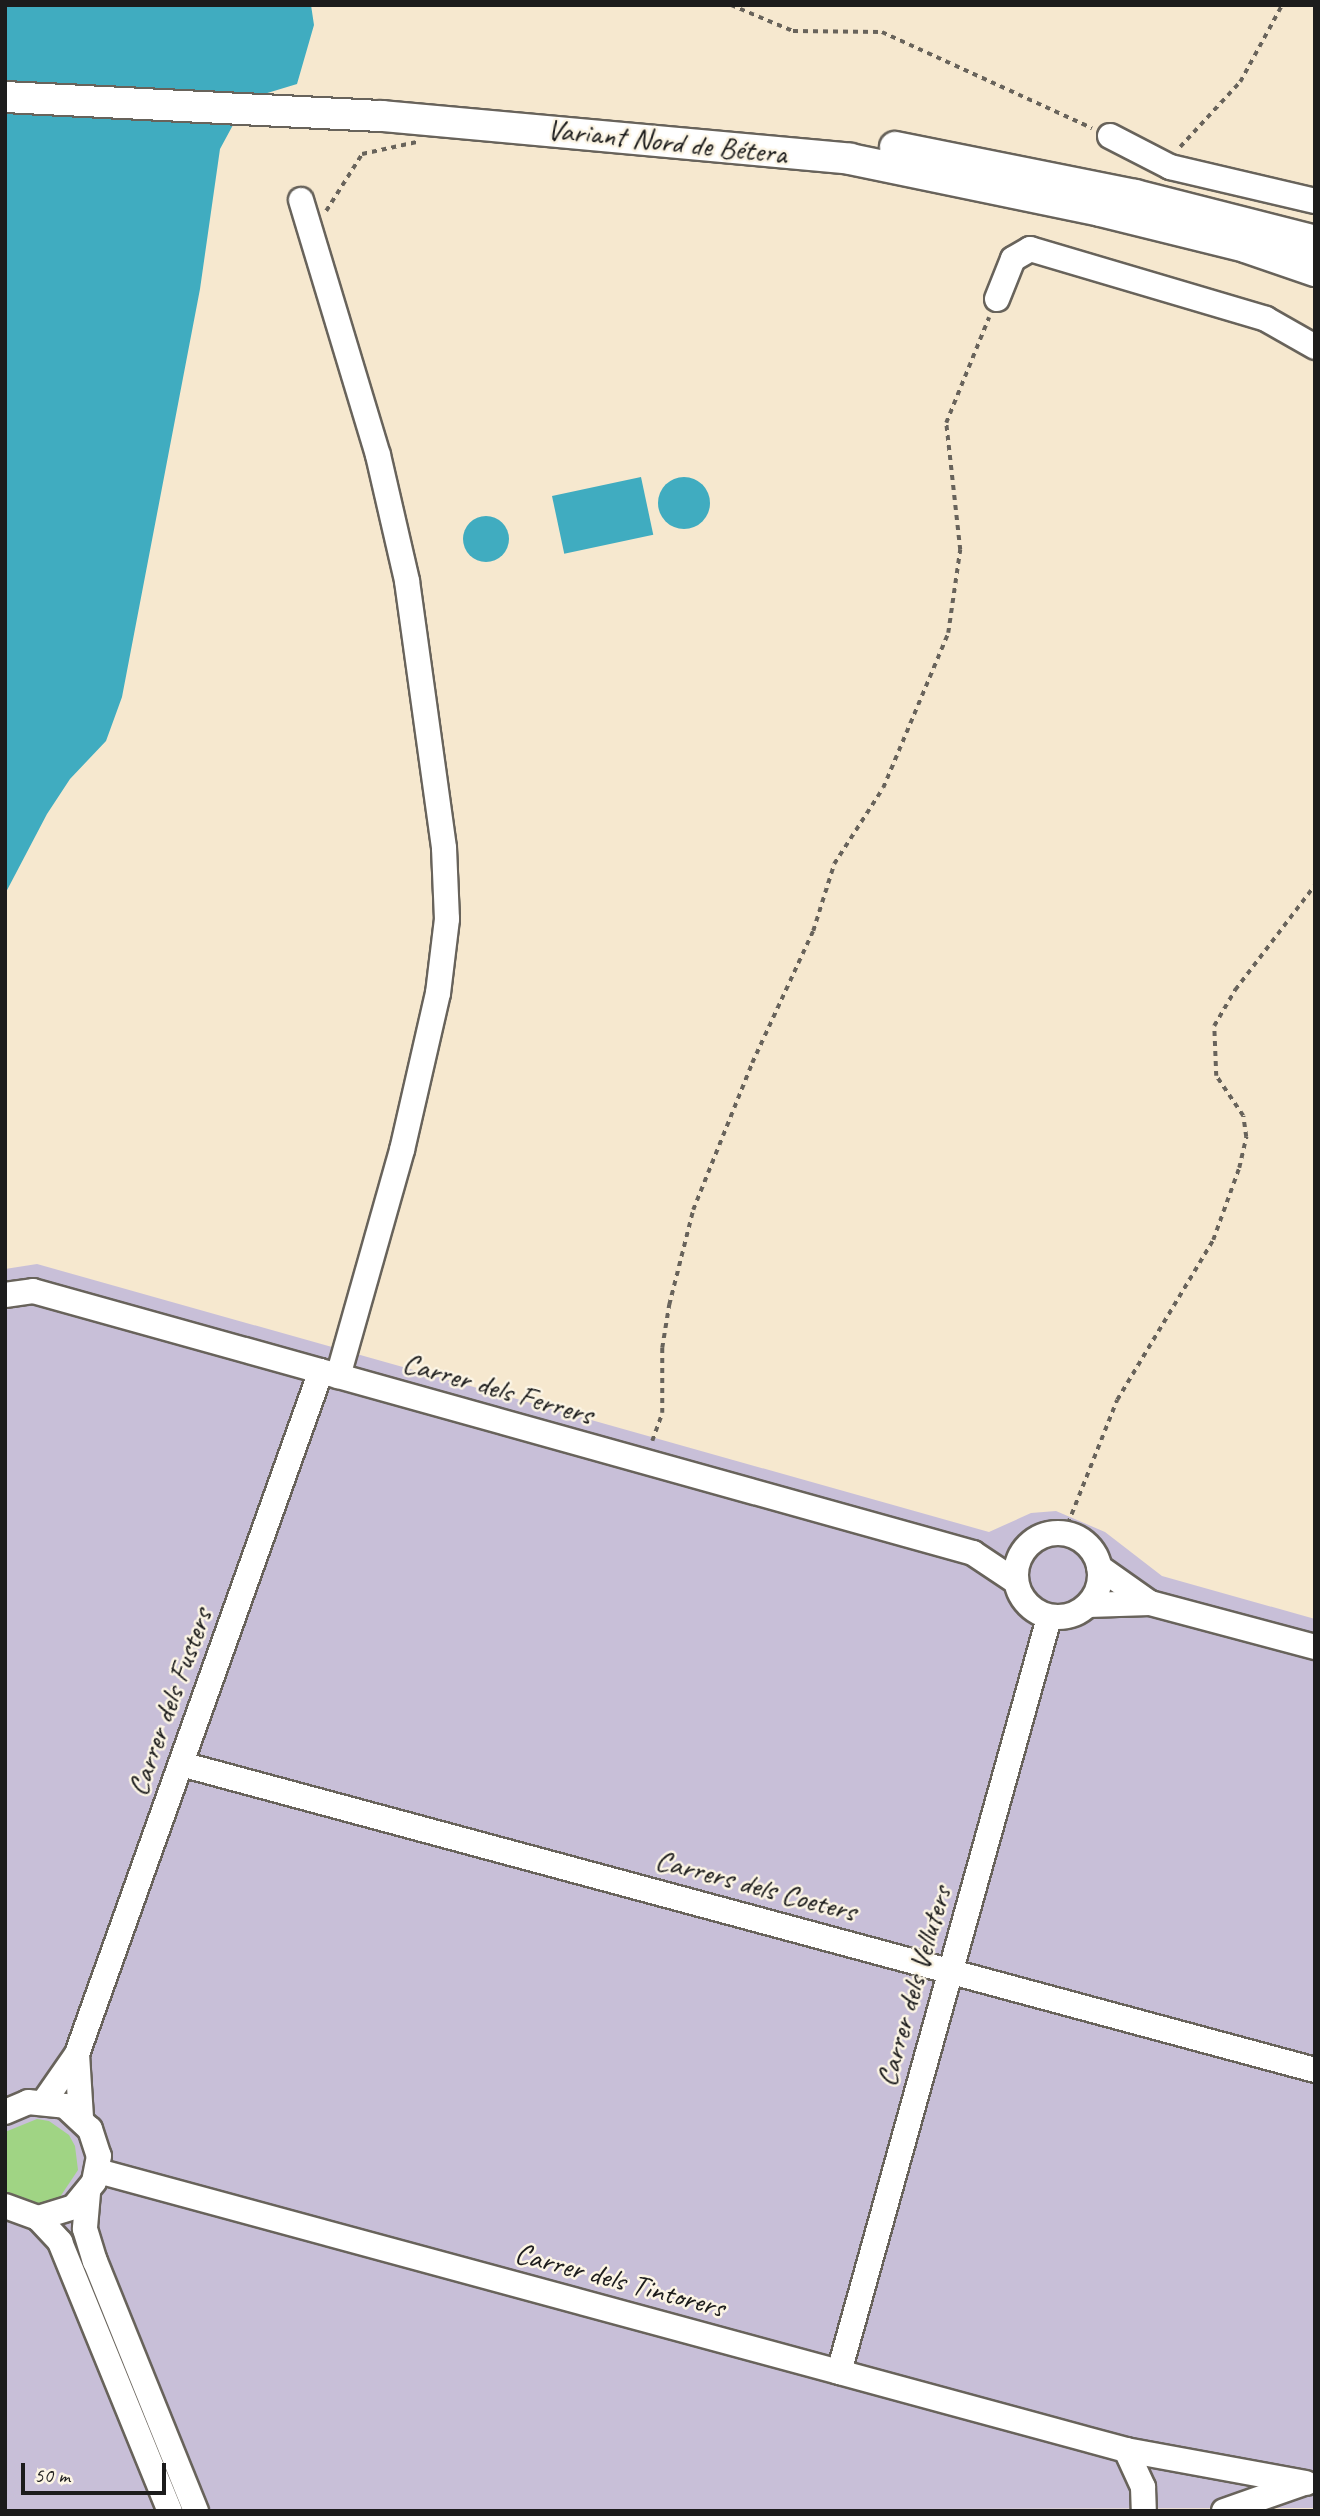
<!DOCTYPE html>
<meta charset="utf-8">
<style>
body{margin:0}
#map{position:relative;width:1320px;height:2516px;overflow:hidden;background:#f6e8cf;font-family:Caveat,sans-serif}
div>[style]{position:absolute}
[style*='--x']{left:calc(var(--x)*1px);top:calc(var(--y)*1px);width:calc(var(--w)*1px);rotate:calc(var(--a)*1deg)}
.industrial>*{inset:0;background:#c8bfd8}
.green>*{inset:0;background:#a0d484}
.water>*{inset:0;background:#40acc0;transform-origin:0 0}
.round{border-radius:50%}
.path>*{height:3.5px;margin-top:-1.75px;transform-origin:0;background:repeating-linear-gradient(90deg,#68635b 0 5px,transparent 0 10px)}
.roads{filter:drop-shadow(2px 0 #68635b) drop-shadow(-2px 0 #68635b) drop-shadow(0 2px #68635b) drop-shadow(0 -2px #68635b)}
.minor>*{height:24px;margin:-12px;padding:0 12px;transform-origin:12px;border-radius:12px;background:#fff}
.minor>.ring{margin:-12px;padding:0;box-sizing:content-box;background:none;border:24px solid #fff;border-radius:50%}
.major>*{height:30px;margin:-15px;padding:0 15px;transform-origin:15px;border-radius:15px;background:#fff}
span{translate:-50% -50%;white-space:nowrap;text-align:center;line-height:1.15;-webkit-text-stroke:5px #fcf5e5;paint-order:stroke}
.street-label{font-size:30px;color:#1c1c1c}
.frame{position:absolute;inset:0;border:7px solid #1c1c1c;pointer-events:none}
.scale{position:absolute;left:21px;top:2463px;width:145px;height:32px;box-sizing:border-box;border:4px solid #1c1c1c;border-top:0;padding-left:9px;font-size:21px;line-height:24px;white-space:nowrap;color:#1c1c1c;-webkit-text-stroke:5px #fcf5e5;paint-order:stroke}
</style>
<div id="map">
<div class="industrial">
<div style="clip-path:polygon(37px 1264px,989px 1532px,1031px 1513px,1056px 1511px,1105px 1532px,1162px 1576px,1315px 1619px,1315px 2508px,5px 2511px,5px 1269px)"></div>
</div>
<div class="green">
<div style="clip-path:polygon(37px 2119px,49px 2121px,69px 2135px,75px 2146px,78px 2170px,58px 2200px,34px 2206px,5px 2193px,5px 2132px)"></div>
</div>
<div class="water">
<div style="clip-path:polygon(5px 5px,311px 5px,314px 25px,297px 84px,264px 94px,240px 112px,220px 149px,200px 289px,122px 697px,106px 741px,70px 779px,47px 814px,5px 894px)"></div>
<div style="left:641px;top:477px;width:59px;height:91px;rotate:78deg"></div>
<div class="round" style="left:658px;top:477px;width:52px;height:52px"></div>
<div class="round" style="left:463px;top:516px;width:46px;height:46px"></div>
</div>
<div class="path">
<div style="--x:731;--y:5;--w:67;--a:22.8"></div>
<div style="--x:793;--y:31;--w:89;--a:0.6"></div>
<div style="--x:882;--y:32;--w:231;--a:24.6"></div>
<div style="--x:1180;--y:147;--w:88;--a:-47.3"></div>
<div style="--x:1240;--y:82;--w:88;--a:-61.4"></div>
<div style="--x:326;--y:211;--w:67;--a:-57.7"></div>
<div style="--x:362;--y:154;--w:56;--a:-12.3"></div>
<div style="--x:652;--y:1441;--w:30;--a:-70"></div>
<div style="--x:662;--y:1413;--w:65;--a:-90"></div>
<div style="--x:662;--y:1348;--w:44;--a:-80.8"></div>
<div style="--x:669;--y:1305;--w:98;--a:-75.8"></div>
<div style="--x:693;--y:1210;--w:158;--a:-68.1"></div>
<div style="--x:752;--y:1063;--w:145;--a:-65.2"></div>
<div style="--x:813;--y:931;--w:70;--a:-72.6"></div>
<div style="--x:834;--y:864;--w:90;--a:-57.2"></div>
<div style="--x:883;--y:788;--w:168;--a:-67.2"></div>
<div style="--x:948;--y:633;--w:84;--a:-81.8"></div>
<div style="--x:960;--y:550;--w:128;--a:-96.3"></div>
<div style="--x:946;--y:423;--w:114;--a:-67.9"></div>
<div style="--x:1064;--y:1533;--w:143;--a:-68.3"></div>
<div style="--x:1117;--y:1400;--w:187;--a:-59"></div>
<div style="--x:1213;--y:1240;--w:77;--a:-70.1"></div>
<div style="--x:1239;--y:1168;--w:32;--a:-77"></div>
<div style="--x:1246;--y:1137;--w:21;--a:-98"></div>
<div style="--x:1243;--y:1116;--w:48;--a:-124"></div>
<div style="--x:1216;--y:1076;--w:50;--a:-92.3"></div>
<div style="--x:1214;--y:1026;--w:42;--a:-59.7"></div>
<div style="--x:1235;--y:990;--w:132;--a:-52.7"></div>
</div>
<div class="roads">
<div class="minor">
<div style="--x:1110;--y:136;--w:68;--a:27.3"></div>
<div style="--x:1170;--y:167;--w:149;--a:13.2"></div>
<div style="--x:301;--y:200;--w:266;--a:73.2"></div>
<div style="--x:378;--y:455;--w:129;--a:77"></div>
<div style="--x:407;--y:581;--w:270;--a:82.1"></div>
<div style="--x:444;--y:848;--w:71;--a:87.6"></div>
<div style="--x:447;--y:919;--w:75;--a:96.9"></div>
<div style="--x:438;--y:993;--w:161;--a:102.9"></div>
<div style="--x:402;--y:1150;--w:235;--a:105.8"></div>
<div style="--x:997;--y:299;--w:43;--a:-68.2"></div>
<div style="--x:1013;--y:259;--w:20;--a:-30"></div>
<div style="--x:1030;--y:249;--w:246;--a:16.5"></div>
<div style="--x:1266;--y:319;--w:56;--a:29.7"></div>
<div style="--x:5;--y:1295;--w:28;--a:-8"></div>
<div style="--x:33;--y:1291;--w:976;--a:15.57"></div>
<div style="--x:973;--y:1553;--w:50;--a:33.7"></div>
<div class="ring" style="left:1016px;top:1533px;width:60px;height:60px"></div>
<div style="--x:1099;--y:1567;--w:62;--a:35.2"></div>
<div style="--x:1088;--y:1605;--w:62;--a:-1.8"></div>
<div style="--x:1150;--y:1603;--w:171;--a:14.9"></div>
<div style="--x:181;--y:1764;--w:1175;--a:15.1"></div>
<div style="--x:77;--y:2054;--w:63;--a:86.4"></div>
<div style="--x:45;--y:2100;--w:56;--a:-55.2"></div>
<div style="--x:77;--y:2054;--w:725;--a:-70.34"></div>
<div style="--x:5;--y:2112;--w:25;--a:-23"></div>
<div style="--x:28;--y:2102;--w:37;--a:6"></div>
<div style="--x:65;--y:2106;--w:34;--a:43"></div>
<div style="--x:90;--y:2129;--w:28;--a:72"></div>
<div style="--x:99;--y:2156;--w:26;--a:101"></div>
<div style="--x:94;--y:2182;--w:32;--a:129"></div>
<div style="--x:74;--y:2207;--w:38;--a:163"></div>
<div style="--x:38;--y:2218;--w:35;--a:-160"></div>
<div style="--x:98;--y:2171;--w:1065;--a:15.18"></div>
<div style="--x:1126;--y:2450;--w:183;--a:10.4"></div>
<div style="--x:88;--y:2193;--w:36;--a:95"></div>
<div style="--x:85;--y:2229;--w:34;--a:73"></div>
<div style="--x:95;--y:2261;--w:270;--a:68"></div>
<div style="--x:38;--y:2218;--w:33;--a:47"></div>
<div style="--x:60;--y:2242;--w:291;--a:67.8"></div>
<div style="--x:839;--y:2372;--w:783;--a:-74.44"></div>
<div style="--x:1126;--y:2450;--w:41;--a:65.3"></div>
<div style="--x:1143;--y:2487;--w:24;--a:88"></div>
<div style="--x:1224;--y:2511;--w:82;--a:-19.3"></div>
</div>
<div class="major">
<div style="--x:5;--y:97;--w:377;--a:2.9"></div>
<div style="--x:382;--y:116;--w:470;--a:5.2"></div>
<div style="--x:850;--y:159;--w:255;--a:11.7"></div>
<div style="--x:1100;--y:211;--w:149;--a:13.9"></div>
<div style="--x:1245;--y:247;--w:74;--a:18.9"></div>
<div style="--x:895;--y:147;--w:245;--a:11.3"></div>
<div style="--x:1135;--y:195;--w:186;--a:14.3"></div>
</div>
</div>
<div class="street-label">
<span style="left:667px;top:141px;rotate:6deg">Variant Nord de Bétera</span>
<span style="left:498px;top:1388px;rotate:16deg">Carrer dels Ferrers</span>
<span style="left:169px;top:1702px;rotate:-70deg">Carrer dels Fusters</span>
<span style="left:756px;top:1885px;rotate:15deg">Carrers dels Coeters</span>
<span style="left:913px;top:1986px;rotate:-74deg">Carrer dels Velluters</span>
<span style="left:620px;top:2280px;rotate:15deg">Carrer dels Tintorers</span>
</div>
<div class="frame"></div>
<div class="scale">50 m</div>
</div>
